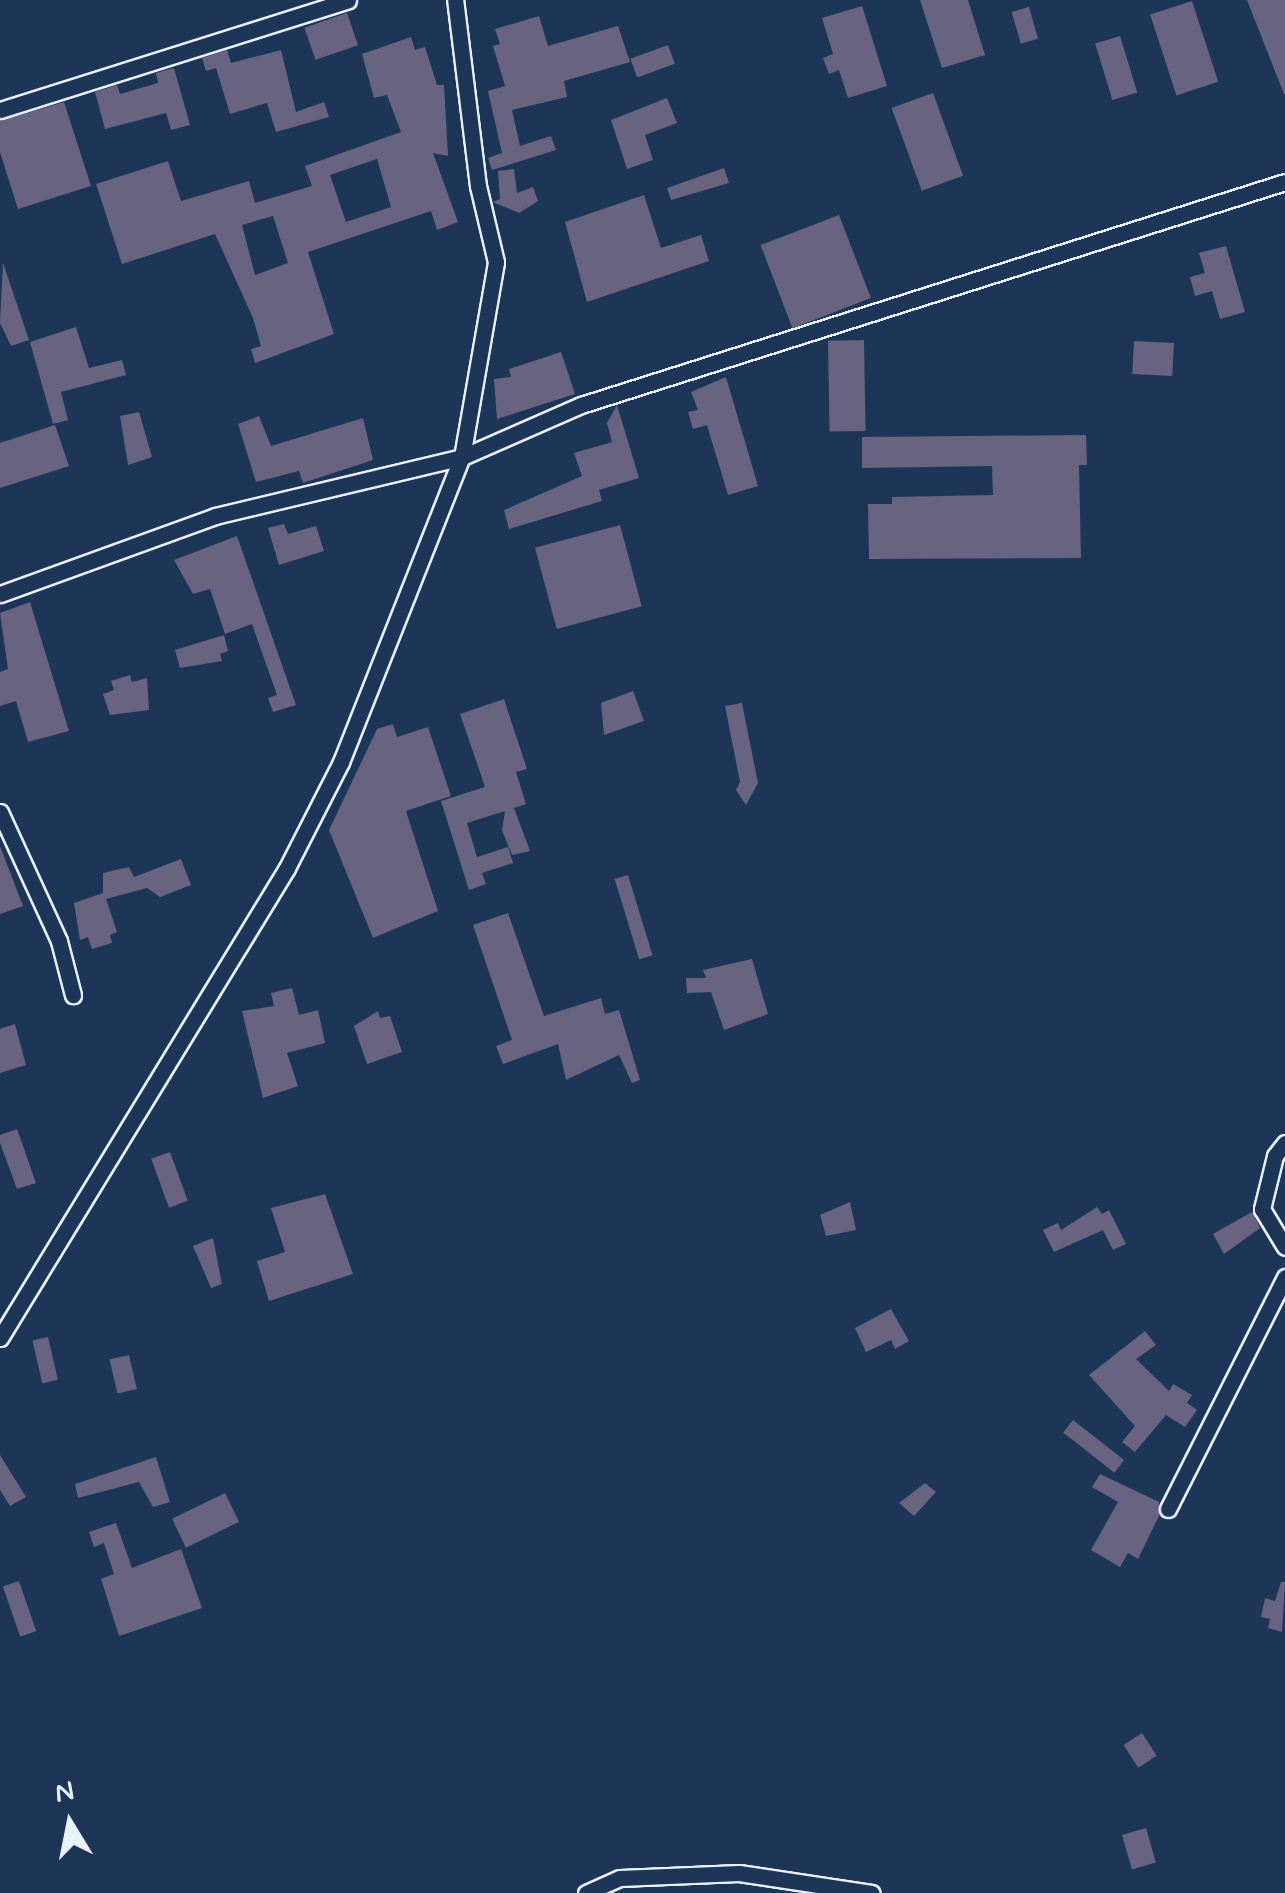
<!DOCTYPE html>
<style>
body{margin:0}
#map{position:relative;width:1285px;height:1893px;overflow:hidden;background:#1d3557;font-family:Mynerve,sans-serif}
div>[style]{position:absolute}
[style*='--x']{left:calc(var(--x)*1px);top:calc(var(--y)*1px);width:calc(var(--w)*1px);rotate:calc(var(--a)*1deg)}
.building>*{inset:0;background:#676381;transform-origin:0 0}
.roads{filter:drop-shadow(2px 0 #e8f1f8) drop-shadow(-2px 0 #e8f1f8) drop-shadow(0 2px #e8f1f8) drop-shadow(0 -2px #e8f1f8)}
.street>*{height:15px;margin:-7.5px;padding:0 7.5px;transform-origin:7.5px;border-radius:7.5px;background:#1d3557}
span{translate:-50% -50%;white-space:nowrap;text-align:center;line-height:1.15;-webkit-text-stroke:10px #1d3557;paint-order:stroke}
.north{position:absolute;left:20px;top:1773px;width:100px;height:100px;-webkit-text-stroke:8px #1d3557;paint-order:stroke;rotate:350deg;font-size:28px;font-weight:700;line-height:40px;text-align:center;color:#e8f1f8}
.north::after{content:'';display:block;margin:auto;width:35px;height:45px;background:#e8f1f8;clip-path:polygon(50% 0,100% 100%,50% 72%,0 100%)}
</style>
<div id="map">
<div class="building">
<div style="clip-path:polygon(920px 0,968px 0,985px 55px,942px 68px)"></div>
<div style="clip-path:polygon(1247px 0,1285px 0,1285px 94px,1284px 94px)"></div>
<div style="left:1192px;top:1px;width:85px;height:44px;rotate:72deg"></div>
<div style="clip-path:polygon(862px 6px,887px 86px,848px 98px,839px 70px,829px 74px,823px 58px,833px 54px,822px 18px)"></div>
<div style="left:1029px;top:7px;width:33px;height:18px;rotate:74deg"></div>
<div style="left:347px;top:13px;width:34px;height:45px;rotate:71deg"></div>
<div style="clip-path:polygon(539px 16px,548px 46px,618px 26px,630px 62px,564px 81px,567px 97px,512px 110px,520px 146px,551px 136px,556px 150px,492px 170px,488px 158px,502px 153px,488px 91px,505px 86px,493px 46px,500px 44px,495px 29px)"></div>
<div style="left:1120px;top:36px;width:59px;height:26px;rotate:73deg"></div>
<div style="clip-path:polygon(evenodd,411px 37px,415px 50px,425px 47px,437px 85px,444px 85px,448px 156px,433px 153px,458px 222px,437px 230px,431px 211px,308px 252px,334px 334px,255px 363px,251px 349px,261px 346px,253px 318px,215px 234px,122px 264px,96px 184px,168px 161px,181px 201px,249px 181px,255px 203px,312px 186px,305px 166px,401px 132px,387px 95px,374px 98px,362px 54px,411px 37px,377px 159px,391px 207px,346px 222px,330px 175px,377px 159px,411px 37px,273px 216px,288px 263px,255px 275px,242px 225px,273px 216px)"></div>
<div style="left:668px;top:45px;width:20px;height:40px;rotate:70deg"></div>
<div style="clip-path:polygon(227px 50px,231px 63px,281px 50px,296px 112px,324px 102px,329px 117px,276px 132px,267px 103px,230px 114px,216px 68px,206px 71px,202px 58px)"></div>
<div style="clip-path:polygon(174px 68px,190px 125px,171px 130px,166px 113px,105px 129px,95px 92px,117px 85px,120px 94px,158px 83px,156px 73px)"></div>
<div style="left:933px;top:93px;width:88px;height:44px;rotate:70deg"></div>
<div style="clip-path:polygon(667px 98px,677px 123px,645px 135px,653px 160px,627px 169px,611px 120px)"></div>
<div style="clip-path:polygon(64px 102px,91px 186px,18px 209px,0 152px,0 121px)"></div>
<div style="clip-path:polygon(724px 168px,729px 183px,671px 200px,667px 188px)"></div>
<div style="clip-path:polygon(514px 169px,517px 193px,533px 187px,538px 201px,519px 213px,493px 202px,500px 199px,498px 171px)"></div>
<div style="clip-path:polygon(644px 195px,661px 248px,701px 235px,709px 261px,587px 302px,565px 222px)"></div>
<div style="left:839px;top:215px;width:89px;height:84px;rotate:69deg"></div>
<div style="clip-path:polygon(1226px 246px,1245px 312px,1220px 319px,1212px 291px,1195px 296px,1190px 277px,1205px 273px,1199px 253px)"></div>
<div style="clip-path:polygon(3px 263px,29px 340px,11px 346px,0 323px)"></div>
<div style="clip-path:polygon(76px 327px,89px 368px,122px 360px,126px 375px,61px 392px,68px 420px,53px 424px,30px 342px)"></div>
<div style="left:864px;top:340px;width:91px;height:36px;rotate:89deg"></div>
<div style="left:1134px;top:341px;width:40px;height:33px;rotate:3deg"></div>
<div style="clip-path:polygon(561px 352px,575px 394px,497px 419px,494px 379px,511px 377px,509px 369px)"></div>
<div style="clip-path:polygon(726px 377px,758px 486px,728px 495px,707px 425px,693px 429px,688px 412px,698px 410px,691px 392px)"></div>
<div style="clip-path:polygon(617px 405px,639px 478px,599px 490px,602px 501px,509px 529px,504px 510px,582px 476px,574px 453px,612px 442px,607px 423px)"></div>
<div style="clip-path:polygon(139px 412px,152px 457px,128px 465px,120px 416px)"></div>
<div style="clip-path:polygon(259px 416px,271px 446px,363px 418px,373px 460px,303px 483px,299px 471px,256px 482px,238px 424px)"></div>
<div style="clip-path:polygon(55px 425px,69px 466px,0 488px,0 443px)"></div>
<div style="clip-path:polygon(1086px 435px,1087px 465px,1079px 465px,1081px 558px,869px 559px,868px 504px,892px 504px,892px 497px,993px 495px,992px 466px,862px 468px,862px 437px)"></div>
<div style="clip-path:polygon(284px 524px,288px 534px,316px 526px,324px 551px,279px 565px,268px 528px)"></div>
<div style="left:620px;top:525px;width:84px;height:88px;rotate:75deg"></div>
<div style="clip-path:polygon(237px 536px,296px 705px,273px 712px,268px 698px,277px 695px,252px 624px,225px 634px,210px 589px,193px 594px,174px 560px)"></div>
<div style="clip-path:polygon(30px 602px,69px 731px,28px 742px,16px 701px,0 706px,0 672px,8px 669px,0 613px)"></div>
<div style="clip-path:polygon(224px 635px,228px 651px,220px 654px,222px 661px,180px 668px,175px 650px)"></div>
<div style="clip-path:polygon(130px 675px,132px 682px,147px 678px,149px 710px,110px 715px,103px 694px,114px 690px,111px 681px)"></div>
<div style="clip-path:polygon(633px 691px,644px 721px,604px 735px,601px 703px)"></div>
<div style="clip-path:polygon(504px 699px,527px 769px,516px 772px,526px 804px,514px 808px,530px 851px,512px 855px,502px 830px,505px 811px,467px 823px,477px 857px,508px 847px,513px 863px,482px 873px,486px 884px,469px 890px,441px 801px,485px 787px,460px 714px)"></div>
<div style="clip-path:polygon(742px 703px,758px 783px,746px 805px,736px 790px,740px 782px,725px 706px)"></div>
<div style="clip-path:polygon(393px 724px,397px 737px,428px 727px,451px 796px,406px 811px,438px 911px,373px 938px,329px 830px,377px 729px)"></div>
<div style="clip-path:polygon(0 846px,23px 906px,0 914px)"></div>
<div style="clip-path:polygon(181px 859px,191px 885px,160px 897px,147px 888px,106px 899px,117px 932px,110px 935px,112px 943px,92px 949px,88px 937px,80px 940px,74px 903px,103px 893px,103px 873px,129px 867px,134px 877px)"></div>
<div style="left:628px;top:875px;width:84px;height:14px;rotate:73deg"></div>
<div style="clip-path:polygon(508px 913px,544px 1016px,601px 998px,605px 1014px,619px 1010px,640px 1080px,632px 1083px,619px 1055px,566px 1080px,558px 1044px,503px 1064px,496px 1046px,512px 1040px,473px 925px)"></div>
<div style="clip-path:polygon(752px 959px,768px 1014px,724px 1030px,711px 992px,687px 993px,686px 978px,706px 978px,703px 970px)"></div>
<div style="clip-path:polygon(292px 988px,299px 1015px,318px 1010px,325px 1043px,287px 1053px,298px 1086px,263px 1098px,242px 1011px,274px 1006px,271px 993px)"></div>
<div style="clip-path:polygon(378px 1011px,380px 1018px,390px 1016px,402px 1052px,367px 1064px,354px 1026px)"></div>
<div style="clip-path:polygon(15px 1024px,26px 1065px,0 1073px,0 1029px)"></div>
<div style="clip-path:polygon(17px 1129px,36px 1183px,17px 1189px,0 1143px,0 1135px)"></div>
<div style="left:170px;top:1152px;width:52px;height:20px;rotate:70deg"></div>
<div style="clip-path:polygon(325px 1194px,353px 1274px,269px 1301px,257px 1261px,285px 1252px,271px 1208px)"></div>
<div style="clip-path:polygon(850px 1202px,856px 1230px,826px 1236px,820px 1215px)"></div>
<div style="clip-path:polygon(1097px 1207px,1102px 1214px,1109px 1210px,1126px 1244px,1113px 1250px,1103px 1230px,1054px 1252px,1043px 1230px,1058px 1223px,1061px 1230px)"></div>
<div style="clip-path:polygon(1252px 1212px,1260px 1228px,1224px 1254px,1213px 1234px)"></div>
<div style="clip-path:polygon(213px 1238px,222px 1284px,211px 1288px,193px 1246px)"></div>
<div style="clip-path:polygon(891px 1309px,909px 1341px,895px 1349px,891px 1340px,866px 1352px,855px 1328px)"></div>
<div style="clip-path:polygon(1145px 1331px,1156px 1345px,1136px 1359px,1169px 1391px,1173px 1384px,1192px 1395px,1187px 1403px,1197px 1410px,1185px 1427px,1166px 1415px,1135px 1452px,1122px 1442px,1135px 1426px,1089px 1375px)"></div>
<div style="left:48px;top:1337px;width:44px;height:16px;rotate:77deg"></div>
<div style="left:129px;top:1355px;width:35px;height:20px;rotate:77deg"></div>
<div style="left:1073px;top:1420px;width:65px;height:16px;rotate:38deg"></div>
<div style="clip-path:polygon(0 1455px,26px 1497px,10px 1506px,0 1490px)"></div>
<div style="clip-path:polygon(156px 1457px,170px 1502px,153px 1507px,139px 1482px,78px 1498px,75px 1484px)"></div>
<div style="clip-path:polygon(1100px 1474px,1159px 1502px,1159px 1516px,1138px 1559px,1128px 1553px,1120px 1567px,1091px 1550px,1118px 1502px,1092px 1487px)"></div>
<div style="clip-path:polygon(925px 1483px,936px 1492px,914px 1516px,899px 1503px)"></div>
<div style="left:225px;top:1493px;width:32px;height:59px;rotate:64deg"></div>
<div style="clip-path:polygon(116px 1523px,132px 1568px,181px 1549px,202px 1608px,119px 1636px,101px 1579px,114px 1574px,104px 1543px,94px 1547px,89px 1532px)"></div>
<div style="left:19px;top:1581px;width:53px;height:17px;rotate:71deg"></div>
<div style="clip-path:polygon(1281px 1582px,1285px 1582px,1282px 1632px,1268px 1628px,1270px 1619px,1261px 1617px,1265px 1598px,1275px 1601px)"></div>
<div style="left:1142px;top:1733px;width:27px;height:22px;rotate:57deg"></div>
<div style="left:1146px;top:1828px;width:36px;height:25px;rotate:74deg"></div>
</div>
<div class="roads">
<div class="street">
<div style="--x:0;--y:110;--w:365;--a:-17.5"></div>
<div style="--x:0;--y:594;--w:229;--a:-19.9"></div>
<div style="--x:215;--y:516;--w:254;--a:-13.4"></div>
<div style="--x:462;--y:457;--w:130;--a:-23.6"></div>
<div style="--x:581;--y:405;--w:738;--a:-17.58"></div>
<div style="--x:0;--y:812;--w:142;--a:65.4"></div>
<div style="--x:59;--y:941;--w:56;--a:75.5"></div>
<div style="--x:1285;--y:1143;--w:16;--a:128"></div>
<div style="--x:1275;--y:1156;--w:55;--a:103.8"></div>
<div style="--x:1262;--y:1209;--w:44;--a:58.8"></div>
<div style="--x:0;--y:1338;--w:551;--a:-58.59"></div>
<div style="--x:287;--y:868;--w:119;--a:-63"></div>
<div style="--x:341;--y:762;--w:328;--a:-68.4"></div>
<div style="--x:462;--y:457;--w:198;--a:-80.1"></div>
<div style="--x:496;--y:262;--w:78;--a:-103.3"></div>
<div style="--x:478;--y:186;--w:187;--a:-97"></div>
<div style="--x:1168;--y:1509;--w:260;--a:-63.2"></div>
<div style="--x:586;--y:1893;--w:37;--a:-24"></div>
<div style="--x:620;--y:1878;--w:119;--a:-2.4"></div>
<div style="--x:739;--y:1873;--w:134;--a:8.6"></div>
</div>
</div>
<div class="north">N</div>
</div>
